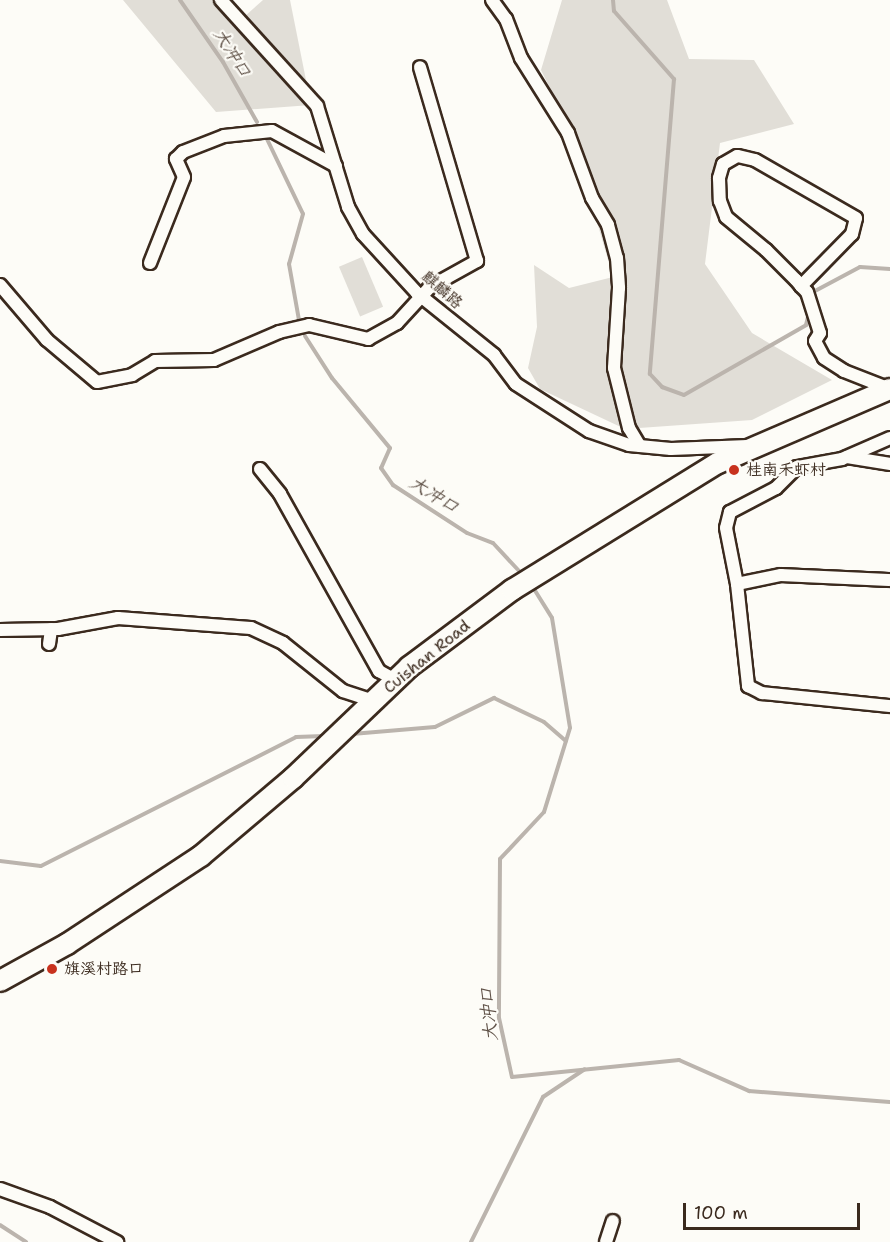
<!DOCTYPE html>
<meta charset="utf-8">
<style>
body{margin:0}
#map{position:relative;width:890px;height:1242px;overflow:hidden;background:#fdfcf7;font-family:"Shantell Sans","LXGW WenKai TC",sans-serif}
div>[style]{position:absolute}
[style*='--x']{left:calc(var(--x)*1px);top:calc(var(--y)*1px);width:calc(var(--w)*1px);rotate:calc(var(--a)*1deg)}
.green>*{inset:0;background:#e1ded7;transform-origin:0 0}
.stream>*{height:4px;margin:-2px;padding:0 2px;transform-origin:2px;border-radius:2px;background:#bbb4ad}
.roads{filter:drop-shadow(2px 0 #3b2a1e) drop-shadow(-2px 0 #3b2a1e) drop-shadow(0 2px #3b2a1e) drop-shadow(0 -2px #3b2a1e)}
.minor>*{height:12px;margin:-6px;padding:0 6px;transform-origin:6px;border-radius:6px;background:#fdfcf7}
.primary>*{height:20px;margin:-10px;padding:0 10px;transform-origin:10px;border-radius:10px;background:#fdfcf7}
.dots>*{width:16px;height:16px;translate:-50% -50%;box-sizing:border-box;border:3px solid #fdfcf7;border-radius:50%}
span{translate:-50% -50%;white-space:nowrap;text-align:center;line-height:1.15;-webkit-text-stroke:4.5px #fdfcf7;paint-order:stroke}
.street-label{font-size:16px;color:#3b2a1e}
.poi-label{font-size:16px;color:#3b2a1e}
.left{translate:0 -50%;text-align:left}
.water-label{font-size:18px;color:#615349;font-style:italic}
.scale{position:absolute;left:683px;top:1203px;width:177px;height:27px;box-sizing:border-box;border:3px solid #3b2a1e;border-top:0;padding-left:8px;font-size:18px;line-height:21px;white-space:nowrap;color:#3b2a1e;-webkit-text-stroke:4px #fdfcf7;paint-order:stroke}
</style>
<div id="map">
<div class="green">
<div style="clip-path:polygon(123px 0,216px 0,234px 26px,263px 0,290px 0,311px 105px,216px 112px)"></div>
<div style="clip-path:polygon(562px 0,667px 0,689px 59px,754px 60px,794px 124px,720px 143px,705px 264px,752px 333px,832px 380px,752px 420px,625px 429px,540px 389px,528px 368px,537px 327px,534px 265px,569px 288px,613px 277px,570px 129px,541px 70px)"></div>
<div style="left:362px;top:257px;width:54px;height:25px;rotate:67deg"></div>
</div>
<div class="stream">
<div style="--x:180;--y:0;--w:75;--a:55.3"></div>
<div style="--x:223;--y:62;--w:69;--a:60.5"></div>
<div style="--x:613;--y:0;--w:11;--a:85"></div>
<div style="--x:614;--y:11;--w:91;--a:48.6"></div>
<div style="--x:674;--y:79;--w:296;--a:94.7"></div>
<div style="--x:650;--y:374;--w:18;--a:47"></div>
<div style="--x:662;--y:387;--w:23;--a:20"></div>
<div style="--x:684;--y:395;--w:141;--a:-29.8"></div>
<div style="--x:806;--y:325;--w:8;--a:-76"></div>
<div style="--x:266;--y:137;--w:85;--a:64.3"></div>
<div style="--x:303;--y:214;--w:52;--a:105.6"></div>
<div style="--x:289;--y:264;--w:63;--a:79.9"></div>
<div style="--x:815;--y:291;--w:51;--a:-28.1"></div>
<div style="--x:860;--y:267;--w:30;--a:4"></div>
<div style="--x:305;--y:336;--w:50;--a:57.3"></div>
<div style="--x:332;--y:378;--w:91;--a:50.4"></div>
<div style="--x:390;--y:448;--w:22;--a:114"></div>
<div style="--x:381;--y:468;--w:21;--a:55"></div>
<div style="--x:393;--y:485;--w:88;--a:33"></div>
<div style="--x:467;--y:533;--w:28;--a:21"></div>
<div style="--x:493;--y:543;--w:40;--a:47"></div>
<div style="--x:534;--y:589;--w:34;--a:58"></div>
<div style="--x:552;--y:618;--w:111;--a:80.7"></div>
<div style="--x:570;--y:728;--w:88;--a:107.2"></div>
<div style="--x:544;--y:812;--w:64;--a:133.1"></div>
<div style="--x:500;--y:859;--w:159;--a:90.4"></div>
<div style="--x:499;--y:1018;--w:60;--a:77.6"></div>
<div style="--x:512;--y:1077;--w:168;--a:-5.8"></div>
<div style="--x:679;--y:1060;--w:77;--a:23.9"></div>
<div style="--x:749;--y:1091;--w:141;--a:4.5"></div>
<div style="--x:352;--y:734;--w:83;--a:-4.8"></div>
<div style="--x:435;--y:727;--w:66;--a:-26.2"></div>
<div style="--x:494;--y:698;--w:55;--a:25.6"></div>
<div style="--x:544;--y:722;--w:29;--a:41"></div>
<div style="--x:0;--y:861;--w:41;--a:7"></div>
<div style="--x:41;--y:866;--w:286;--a:-26.8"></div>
<div style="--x:296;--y:737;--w:28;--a:-2"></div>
<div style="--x:0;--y:1225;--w:31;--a:33"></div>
<div style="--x:471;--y:1242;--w:162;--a:-63.6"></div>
<div style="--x:543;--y:1097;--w:50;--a:-33.7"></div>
</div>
<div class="roads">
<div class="minor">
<div style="--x:221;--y:0;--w:143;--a:47.8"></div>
<div style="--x:317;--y:106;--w:106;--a:72.9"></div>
<div style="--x:348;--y:207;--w:31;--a:61"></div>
<div style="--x:363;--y:234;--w:80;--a:47.5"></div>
<div style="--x:417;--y:293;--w:99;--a:38.8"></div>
<div style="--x:494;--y:355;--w:36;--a:53"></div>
<div style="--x:516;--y:384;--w:87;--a:32.8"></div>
<div style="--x:589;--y:431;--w:42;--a:19.3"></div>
<div style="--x:629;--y:445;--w:42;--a:5.4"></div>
<div style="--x:671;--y:449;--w:77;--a:-2.2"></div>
<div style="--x:492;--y:0;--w:24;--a:54"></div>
<div style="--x:506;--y:19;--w:42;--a:69"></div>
<div style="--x:521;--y:58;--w:89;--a:57.9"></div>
<div style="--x:568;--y:133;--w:69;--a:69.7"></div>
<div style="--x:592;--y:198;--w:31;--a:59"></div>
<div style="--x:608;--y:225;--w:34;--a:75"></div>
<div style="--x:617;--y:258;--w:30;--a:86"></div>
<div style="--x:619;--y:288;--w:80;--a:93.6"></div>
<div style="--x:614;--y:368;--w:62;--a:76"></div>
<div style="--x:629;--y:428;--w:21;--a:59"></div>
<div style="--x:150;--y:263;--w:92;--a:-68.4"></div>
<div style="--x:184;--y:177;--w:20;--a:-114"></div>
<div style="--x:176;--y:159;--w:10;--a:-45"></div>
<div style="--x:183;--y:152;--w:44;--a:-21.3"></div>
<div style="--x:224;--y:136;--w:48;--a:-5.9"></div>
<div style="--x:272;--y:131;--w:73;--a:28.7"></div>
<div style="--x:0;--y:285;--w:72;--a:49.5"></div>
<div style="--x:47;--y:340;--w:65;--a:40"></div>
<div style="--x:97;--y:382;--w:36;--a:-11"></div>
<div style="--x:132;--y:375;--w:27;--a:-31"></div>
<div style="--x:155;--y:361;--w:59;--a:-1"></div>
<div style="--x:214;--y:360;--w:71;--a:-23.3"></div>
<div style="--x:279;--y:332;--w:31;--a:-13"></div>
<div style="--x:309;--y:325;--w:61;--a:13.3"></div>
<div style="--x:368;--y:339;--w:33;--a:-29"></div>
<div style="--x:397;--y:323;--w:49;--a:-47.5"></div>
<div style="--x:430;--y:287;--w:54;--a:-29"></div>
<div style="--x:477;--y:261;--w:202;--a:-106.4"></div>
<div style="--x:801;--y:286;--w:73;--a:-45.6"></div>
<div style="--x:852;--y:234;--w:16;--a:-76"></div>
<div style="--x:856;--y:218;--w:116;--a:-150.1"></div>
<div style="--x:755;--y:160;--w:18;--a:-167"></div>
<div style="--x:737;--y:156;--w:16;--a:150"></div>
<div style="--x:723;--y:164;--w:15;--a:106"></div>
<div style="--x:719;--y:178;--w:23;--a:88"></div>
<div style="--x:720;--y:201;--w:17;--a:69"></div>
<div style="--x:726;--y:217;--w:52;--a:39.5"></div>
<div style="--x:766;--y:250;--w:42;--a:45"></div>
<div style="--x:796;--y:280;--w:8;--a:50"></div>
<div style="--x:801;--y:286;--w:8;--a:45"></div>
<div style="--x:807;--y:292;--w:43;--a:72.4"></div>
<div style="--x:820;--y:333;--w:9;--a:122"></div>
<div style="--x:815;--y:341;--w:19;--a:62"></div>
<div style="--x:824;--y:358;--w:24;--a:33"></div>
<div style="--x:844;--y:371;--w:49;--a:21.4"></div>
<div style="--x:890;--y:438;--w:52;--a:156.4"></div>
<div style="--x:842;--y:459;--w:46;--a:169.9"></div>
<div style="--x:797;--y:467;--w:30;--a:135"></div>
<div style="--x:776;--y:488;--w:52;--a:152.4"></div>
<div style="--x:730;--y:512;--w:16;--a:104"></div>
<div style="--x:726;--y:528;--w:57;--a:78.9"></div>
<div style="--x:737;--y:584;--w:103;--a:83.8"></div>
<div style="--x:748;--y:686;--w:16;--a:27"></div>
<div style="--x:762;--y:693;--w:129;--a:5.8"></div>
<div style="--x:847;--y:457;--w:44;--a:9.2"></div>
<div style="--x:260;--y:469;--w:32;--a:51"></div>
<div style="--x:280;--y:494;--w:203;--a:60.8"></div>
<div style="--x:379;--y:671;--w:18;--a:29"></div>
<div style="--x:737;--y:584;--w:45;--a:-11.6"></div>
<div style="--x:781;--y:575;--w:109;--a:2.6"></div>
<div style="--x:0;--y:630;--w:58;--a:-1"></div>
<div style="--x:58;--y:629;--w:61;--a:-10.4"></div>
<div style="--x:118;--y:618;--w:133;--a:4.3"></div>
<div style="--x:251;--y:628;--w:35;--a:25"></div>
<div style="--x:283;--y:643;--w:77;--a:38.7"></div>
<div style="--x:343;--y:691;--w:33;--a:18"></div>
<div style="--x:49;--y:644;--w:15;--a:-82"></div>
<div style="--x:0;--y:1189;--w:53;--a:19.8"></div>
<div style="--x:50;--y:1207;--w:76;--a:27.6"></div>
<div style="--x:606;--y:1242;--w:22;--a:-72"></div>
</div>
<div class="primary">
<div style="--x:0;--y:981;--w:77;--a:-28.9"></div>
<div style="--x:67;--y:944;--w:160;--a:-33.3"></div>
<div style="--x:201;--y:856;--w:121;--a:-40.3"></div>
<div style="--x:293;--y:778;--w:161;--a:-43.7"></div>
<div style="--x:409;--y:667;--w:129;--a:-36.8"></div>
<div style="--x:512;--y:590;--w:242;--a:-31.7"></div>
<div style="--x:718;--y:463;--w:187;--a:-23.3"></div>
</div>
</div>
<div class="dots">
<div style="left:734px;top:470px;background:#c8321e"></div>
<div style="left:52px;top:969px;background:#c8321e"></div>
</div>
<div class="street-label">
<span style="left:442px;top:290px;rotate:41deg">麒麟路</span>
<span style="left:427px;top:657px;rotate:-39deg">Cuishan Road</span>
</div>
<div class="poi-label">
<span class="left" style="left:746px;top:470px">桂南禾虾村</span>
<span class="left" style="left:64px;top:969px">旗溪村路口</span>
</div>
<div class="water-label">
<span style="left:232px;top:53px;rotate:58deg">大冲口</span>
<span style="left:434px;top:495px;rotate:32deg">大冲口</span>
<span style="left:489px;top:1014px;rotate:-95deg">大冲口</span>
</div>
<div class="scale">100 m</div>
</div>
